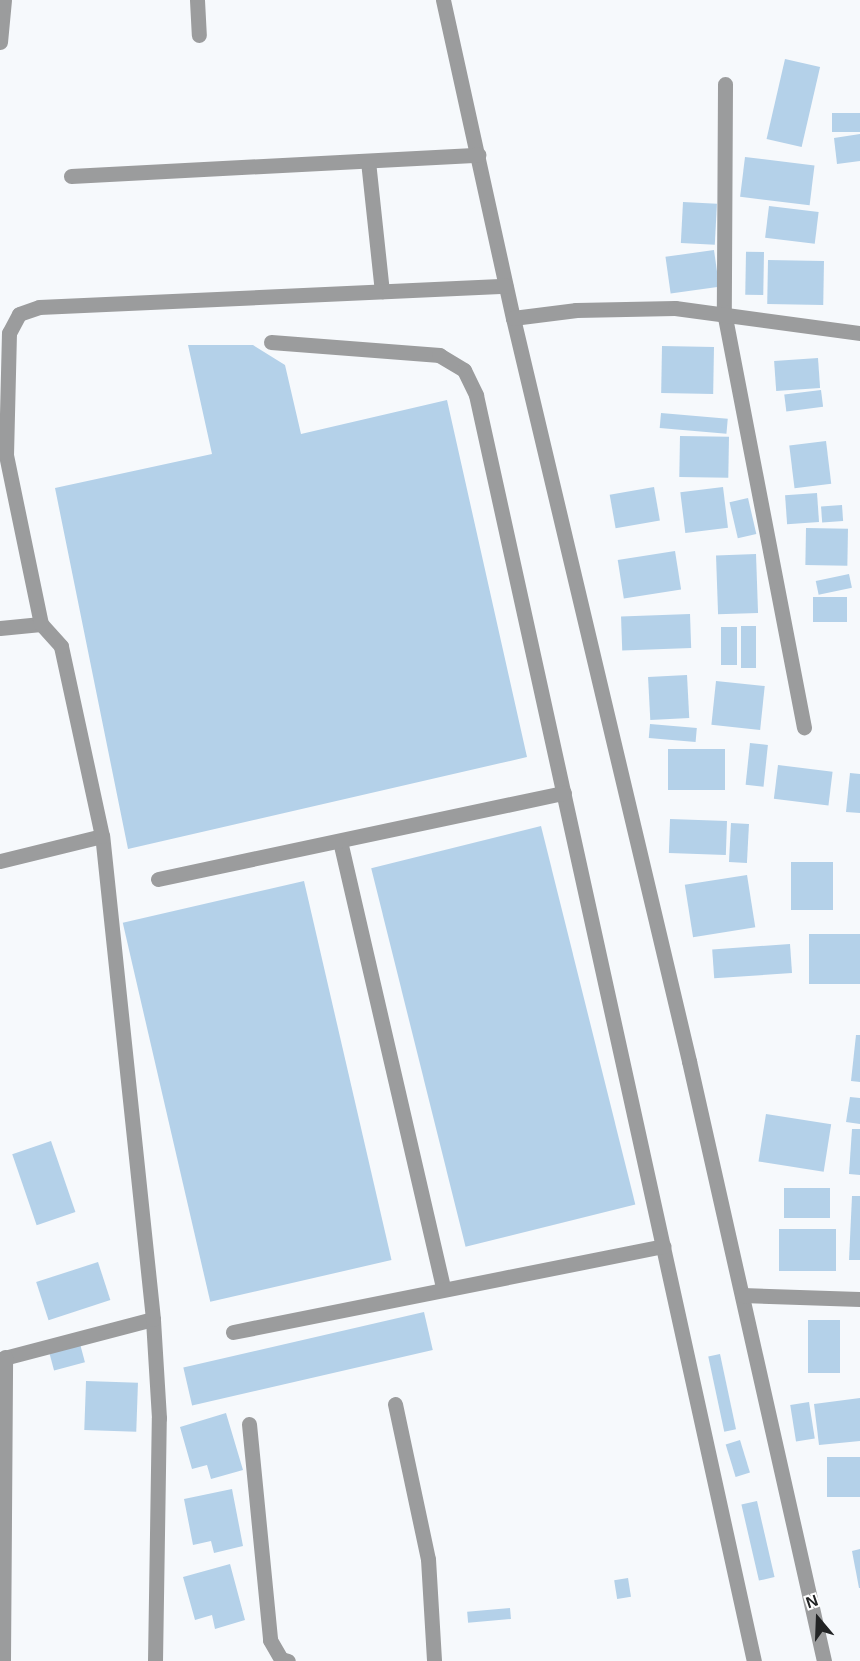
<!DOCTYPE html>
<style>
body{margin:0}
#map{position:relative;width:860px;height:1661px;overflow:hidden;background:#f6f9fc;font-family:Helvetica,sans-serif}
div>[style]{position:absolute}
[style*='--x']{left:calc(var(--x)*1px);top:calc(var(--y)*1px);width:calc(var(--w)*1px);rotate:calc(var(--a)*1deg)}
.building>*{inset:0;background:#b4d1e9;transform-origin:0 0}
.minor>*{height:15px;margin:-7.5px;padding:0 7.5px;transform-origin:7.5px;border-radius:7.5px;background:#9b9c9d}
span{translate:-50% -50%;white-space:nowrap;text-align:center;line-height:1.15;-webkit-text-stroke:6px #fff;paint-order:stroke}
.north{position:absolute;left:788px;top:1589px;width:60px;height:60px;-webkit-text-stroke:4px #fff;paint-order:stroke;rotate:341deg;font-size:16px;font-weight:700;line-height:24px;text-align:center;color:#222425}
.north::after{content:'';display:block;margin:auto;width:21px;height:27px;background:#222425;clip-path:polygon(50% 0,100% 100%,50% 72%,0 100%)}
</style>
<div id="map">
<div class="building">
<div style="left:785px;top:59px;width:36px;height:82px;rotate:13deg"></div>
<div style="left:860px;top:113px;width:19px;height:28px;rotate:90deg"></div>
<div style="clip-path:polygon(860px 134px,860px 161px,837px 164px,834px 138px)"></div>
<div style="left:745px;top:157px;width:70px;height:40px;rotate:7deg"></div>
<div style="left:683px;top:202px;width:34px;height:41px;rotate:3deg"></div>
<div style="left:769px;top:206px;width:50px;height:32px;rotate:7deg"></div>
<div style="left:714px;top:250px;width:37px;height:49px;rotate:82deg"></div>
<div style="left:764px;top:252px;width:43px;height:18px;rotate:91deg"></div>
<div style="left:768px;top:260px;width:56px;height:44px;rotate:1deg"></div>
<div style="clip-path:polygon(188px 345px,253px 345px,285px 365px,301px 434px,447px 400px,527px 757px,128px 849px,55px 488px,212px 454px)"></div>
<div style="left:662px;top:346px;width:52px;height:47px;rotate:1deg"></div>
<div style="left:818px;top:358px;width:30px;height:44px;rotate:86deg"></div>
<div style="left:821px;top:390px;width:17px;height:37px;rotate:83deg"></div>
<div style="left:661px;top:413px;width:67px;height:15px;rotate:5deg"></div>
<div style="left:680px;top:436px;width:49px;height:41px;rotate:1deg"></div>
<div style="left:826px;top:441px;width:43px;height:37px;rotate:83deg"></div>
<div style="left:654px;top:487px;width:34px;height:45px;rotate:80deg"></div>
<div style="left:723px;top:487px;width:41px;height:43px;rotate:83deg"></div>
<div style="left:817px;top:493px;width:29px;height:32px;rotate:86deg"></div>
<div style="left:748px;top:498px;width:37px;height:19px;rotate:77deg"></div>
<div style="left:842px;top:505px;width:16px;height:21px;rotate:86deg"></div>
<div style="left:806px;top:528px;width:42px;height:37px;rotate:1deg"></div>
<div style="left:675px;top:551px;width:39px;height:58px;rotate:81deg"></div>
<div style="left:756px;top:554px;width:59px;height:40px;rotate:88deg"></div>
<div style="left:849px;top:574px;width:14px;height:34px;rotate:78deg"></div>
<div style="left:847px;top:597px;width:25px;height:34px;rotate:90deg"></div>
<div style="left:690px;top:614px;width:34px;height:69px;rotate:88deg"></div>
<div style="left:741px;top:626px;width:15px;height:42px"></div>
<div style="left:737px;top:627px;width:38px;height:16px;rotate:90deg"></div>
<div style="left:687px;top:675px;width:43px;height:39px;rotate:87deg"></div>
<div style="left:716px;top:681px;width:49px;height:44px;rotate:6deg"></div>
<div style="left:650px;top:724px;width:47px;height:14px;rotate:5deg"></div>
<div style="left:750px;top:743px;width:18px;height:42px;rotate:6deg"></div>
<div style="left:668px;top:749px;width:57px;height:41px"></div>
<div style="left:778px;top:765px;width:55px;height:34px;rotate:7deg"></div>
<div style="clip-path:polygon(850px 773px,860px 774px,860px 813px,846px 812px)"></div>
<div style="left:727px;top:821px;width:34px;height:57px;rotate:92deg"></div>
<div style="left:731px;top:823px;width:18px;height:39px;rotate:3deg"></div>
<div style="left:541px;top:826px;width:390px;height:175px;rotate:76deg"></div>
<div style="left:791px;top:862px;width:42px;height:48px"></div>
<div style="left:747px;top:875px;width:53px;height:63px;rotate:81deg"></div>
<div style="left:304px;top:881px;width:389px;height:186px;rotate:77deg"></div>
<div style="left:860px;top:934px;width:50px;height:51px;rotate:90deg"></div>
<div style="left:790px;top:944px;width:29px;height:78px;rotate:86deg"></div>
<div style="clip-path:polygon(856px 1035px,860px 1035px,860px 1082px,851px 1081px)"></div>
<div style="clip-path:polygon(850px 1097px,860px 1098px,860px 1124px,846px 1122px)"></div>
<div style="left:766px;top:1114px;width:66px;height:48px;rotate:9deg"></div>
<div style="clip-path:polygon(852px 1129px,860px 1129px,860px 1175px,849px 1174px)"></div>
<div style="left:51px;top:1141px;width:75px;height:41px;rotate:71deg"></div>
<div style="left:830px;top:1188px;width:30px;height:46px;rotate:90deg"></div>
<div style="clip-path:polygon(852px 1196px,860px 1196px,860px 1260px,849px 1260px)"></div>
<div style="left:779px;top:1229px;width:57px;height:42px"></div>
<div style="left:98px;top:1262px;width:40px;height:65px;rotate:72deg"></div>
<div style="left:424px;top:1312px;width:39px;height:247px;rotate:77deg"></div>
<div style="left:808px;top:1320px;width:32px;height:53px"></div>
<div style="left:79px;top:1340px;width:23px;height:32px;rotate:75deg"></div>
<div style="left:720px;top:1354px;width:77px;height:12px;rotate:78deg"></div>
<div style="left:86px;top:1381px;width:52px;height:49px;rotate:2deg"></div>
<div style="clip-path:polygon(860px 1398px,860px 1441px,819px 1445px,814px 1404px)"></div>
<div style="left:809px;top:1402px;width:37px;height:19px;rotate:81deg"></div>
<div style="clip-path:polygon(226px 1413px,243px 1470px,211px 1479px,207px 1465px,192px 1469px,180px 1427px)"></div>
<div style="left:740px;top:1440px;width:34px;height:15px;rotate:73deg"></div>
<div style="left:827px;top:1457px;width:33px;height:40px"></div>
<div style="clip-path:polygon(232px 1489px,243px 1546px,214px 1553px,211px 1541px,193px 1545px,184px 1499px)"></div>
<div style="left:757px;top:1501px;width:78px;height:16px;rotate:77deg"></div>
<div style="clip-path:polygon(860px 1549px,860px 1588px,859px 1588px,852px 1551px)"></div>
<div style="clip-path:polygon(230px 1564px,245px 1620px,215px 1629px,212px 1615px,195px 1620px,183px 1577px)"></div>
<div style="left:628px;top:1578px;width:19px;height:14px;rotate:81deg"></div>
<div style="left:510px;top:1608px;width:11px;height:43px;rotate:85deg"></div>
</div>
<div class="minor">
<div style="--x:197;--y:0;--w:35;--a:87"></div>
<div style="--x:443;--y:0;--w:326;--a:77.6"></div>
<div style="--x:513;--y:318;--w:764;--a:76.67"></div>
<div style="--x:689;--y:1061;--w:615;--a:77.32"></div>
<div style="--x:0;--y:42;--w:42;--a:-84.6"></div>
<div style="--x:725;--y:84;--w:228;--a:90.3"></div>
<div style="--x:724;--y:312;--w:423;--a:79.1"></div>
<div style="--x:368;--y:161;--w:131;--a:83.9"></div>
<div style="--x:71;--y:176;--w:408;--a:-3"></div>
<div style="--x:513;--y:318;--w:64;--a:-7.2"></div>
<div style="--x:576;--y:310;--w:99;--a:-1.2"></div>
<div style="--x:675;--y:308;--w:187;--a:7.7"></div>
<div style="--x:271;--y:342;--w:169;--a:4.4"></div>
<div style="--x:439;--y:355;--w:29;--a:31"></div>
<div style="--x:464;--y:370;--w:28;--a:64"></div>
<div style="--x:476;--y:395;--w:1296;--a:77.62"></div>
<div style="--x:0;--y:628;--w:41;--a:-5.6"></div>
<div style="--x:340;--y:841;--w:459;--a:77"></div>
<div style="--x:0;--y:861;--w:105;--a:-13.8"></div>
<div style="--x:158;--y:879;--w:415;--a:-12"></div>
<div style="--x:742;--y:1295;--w:118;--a:1.9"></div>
<div style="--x:233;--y:1332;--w:439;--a:-11.3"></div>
<div style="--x:0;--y:1359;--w:158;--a:-14.7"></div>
<div style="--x:395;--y:1404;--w:158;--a:78"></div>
<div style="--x:428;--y:1559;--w:102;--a:86.6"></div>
<div style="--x:249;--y:1424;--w:217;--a:84.4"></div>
<div style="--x:270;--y:1640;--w:22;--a:60"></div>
<div style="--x:281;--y:1659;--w:7;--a:16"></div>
<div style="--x:3;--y:1661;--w:304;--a:-89.6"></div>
<div style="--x:155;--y:1661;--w:243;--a:-89.1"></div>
<div style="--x:159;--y:1418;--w:99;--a:-93.5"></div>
<div style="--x:153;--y:1319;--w:486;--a:-96"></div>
<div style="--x:102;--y:836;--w:194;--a:-102.2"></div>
<div style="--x:61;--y:646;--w:30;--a:-132"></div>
<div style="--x:41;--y:624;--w:173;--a:-101.7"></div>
<div style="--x:6;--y:455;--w:122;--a:-88.6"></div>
<div style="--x:9;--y:333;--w:21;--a:-62"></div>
<div style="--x:19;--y:314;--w:21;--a:-19"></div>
<div style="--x:39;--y:307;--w:467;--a:-2.6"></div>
</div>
<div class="north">N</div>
</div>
